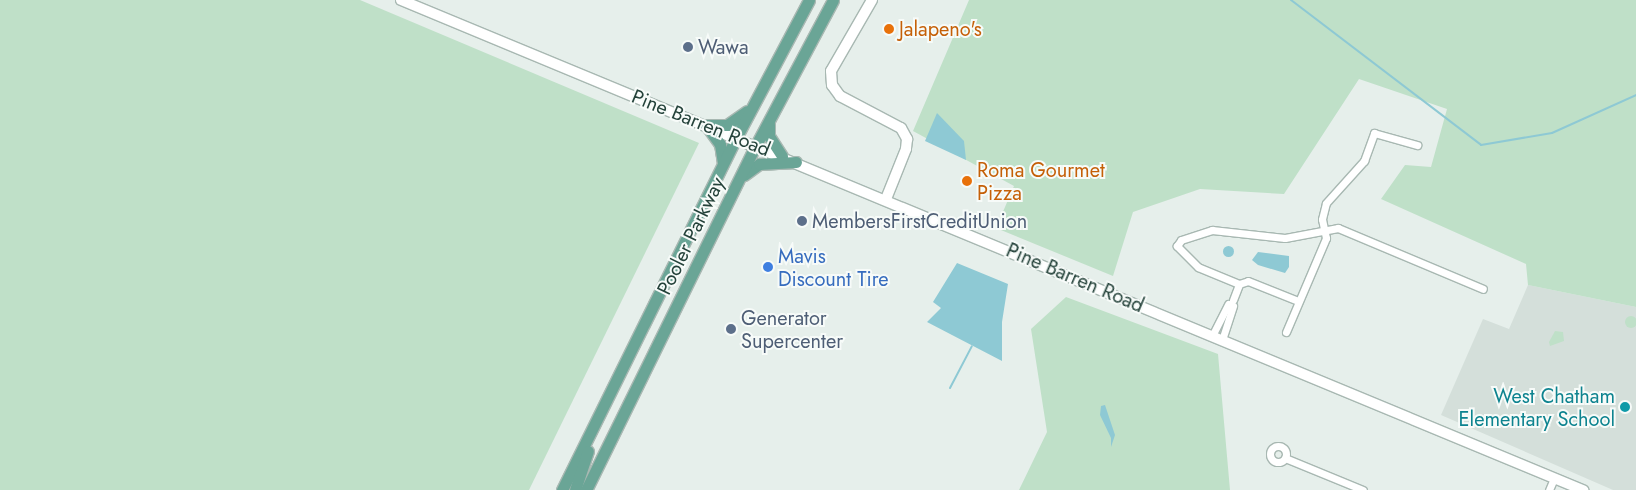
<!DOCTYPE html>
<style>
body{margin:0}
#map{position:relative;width:1636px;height:490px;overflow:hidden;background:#e6efeb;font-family:Jost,sans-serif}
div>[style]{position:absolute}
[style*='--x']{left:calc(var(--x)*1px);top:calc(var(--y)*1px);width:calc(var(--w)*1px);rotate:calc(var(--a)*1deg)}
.built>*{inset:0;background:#d4dfda}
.green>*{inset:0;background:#bfe0c8}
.round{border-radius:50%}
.water>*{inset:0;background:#8ec9d4}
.stream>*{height:2px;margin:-1px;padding:0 1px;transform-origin:1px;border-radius:1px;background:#8ec9d4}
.roads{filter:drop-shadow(1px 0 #a8b8b2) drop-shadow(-1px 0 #a8b8b2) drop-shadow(0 1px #a8b8b2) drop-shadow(0 -1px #a8b8b2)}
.street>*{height:7px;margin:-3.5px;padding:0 3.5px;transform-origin:3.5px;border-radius:3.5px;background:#fff}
.street>.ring{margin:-3.5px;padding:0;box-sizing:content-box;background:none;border:7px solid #fff;border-radius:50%}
.secondary>*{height:10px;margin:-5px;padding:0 5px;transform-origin:5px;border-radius:5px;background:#fff}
.primary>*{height:11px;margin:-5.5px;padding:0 5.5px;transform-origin:5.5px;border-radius:5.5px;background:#6aa596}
.dots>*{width:14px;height:14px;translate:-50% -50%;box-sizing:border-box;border:2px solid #f7fbf9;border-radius:50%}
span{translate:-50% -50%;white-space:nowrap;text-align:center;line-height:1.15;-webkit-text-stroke:4px #f7fbf9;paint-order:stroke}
.food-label{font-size:20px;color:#c56008}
.left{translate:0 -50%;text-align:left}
.service-label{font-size:20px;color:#4e5e75}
.street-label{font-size:20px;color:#24423a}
.shop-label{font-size:20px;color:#366cbe}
.culture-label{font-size:20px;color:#0d838f}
.right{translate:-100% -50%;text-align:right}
</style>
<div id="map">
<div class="built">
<div style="clip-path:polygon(1528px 285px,1636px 307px,1636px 490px,1613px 490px,1441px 415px,1483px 319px,1509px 329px)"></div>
</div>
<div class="green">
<div style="clip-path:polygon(0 0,360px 0,699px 143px,529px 490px,0 490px)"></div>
<div style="clip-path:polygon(969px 0,1636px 0,1636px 307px,1528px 285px,1526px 264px,1381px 199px,1405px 165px,1431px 167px,1447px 109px,1359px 79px,1284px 194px,1200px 189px,1133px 212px,1113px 276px,996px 228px,1014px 186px,913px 131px)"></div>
<div style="clip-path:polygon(1066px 297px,1218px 354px,1230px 490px,1019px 490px,1047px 432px,1031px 329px)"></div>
<div class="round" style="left:1625px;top:316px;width:12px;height:12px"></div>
<div style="clip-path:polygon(1555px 331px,1563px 332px,1564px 341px,1550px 346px,1549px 342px)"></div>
</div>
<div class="water">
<div style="clip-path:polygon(937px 113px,964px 141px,966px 160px,925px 141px)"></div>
<div class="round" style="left:1222.5px;top:245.5px;width:11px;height:11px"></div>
<div style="clip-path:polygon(1258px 252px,1289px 256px,1289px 267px,1285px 273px,1258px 265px,1252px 260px)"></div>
<div style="clip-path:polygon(957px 263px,1008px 284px,1002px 322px,1002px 361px,927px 322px,941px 308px,933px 302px)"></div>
<div style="clip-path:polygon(1105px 405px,1115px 435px,1111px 447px,1111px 438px,1100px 415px,1101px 406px)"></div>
</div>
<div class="stream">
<div style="--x:1291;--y:0;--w:239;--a:37.3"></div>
<div style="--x:1481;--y:145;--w:72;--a:-9.6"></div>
<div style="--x:1552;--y:133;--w:92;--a:-24.3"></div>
<div style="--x:950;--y:388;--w:47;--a:-62.4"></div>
</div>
<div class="roads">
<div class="street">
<div style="--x:1239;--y:284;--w:44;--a:-157.5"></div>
<div style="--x:1198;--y:267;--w:30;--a:-135"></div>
<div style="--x:1177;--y:246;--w:7;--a:-56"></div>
<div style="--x:1181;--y:240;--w:33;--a:-18"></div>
<div style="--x:1212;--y:230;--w:73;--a:6.3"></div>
<div style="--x:1285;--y:238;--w:54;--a:-10.7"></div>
<div style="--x:1338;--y:228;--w:157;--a:22.8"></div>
<div style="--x:1233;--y:300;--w:17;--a:-69"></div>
<div style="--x:1239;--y:284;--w:9;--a:-18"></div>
<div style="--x:1248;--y:281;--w:54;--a:21.8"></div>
<div style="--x:1286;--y:332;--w:102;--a:-66.9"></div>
<div style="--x:1326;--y:238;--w:19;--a:-102"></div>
<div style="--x:1322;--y:219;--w:16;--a:-76"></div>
<div style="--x:1326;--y:203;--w:57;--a:-47.9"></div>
<div style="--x:1364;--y:161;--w:30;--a:-70"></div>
<div style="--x:1374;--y:133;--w:45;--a:15.6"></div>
<div style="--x:1212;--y:336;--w:36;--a:-63"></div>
<div style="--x:1222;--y:340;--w:36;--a:-72"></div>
<div class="ring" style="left:1270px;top:446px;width:9px;height:9px"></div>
<div style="--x:1285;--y:458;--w:84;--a:22.3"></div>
<div style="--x:1549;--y:490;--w:13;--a:-67"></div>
</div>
<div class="secondary">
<div style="--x:401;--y:0;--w:1280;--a:22.52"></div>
<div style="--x:872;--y:0;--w:82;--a:120"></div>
<div style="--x:831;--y:71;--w:14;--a:86"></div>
<div style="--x:832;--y:85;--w:14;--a:54"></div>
<div style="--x:840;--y:96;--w:69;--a:27.7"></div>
<div style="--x:901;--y:128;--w:13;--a:61"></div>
<div style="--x:907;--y:139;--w:10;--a:96"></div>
<div style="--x:906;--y:149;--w:54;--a:111.8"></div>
</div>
<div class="primary">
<div style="--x:769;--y:124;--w:12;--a:90"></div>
<div style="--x:769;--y:136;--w:24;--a:57"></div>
<div style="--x:706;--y:125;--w:21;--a:0"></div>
<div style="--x:727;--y:125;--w:24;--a:-35"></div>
<div style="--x:706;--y:125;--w:24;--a:54"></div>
<div style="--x:720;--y:144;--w:19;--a:81"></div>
<div style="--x:744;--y:175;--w:19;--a:-36"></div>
<div style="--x:759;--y:164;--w:37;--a:-3"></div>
<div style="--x:562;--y:490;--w:393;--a:-63.7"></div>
<div style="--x:736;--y:138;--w:156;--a:-62.1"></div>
<div style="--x:575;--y:490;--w:41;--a:-71.6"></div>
<div style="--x:586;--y:490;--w:385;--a:-63.8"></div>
<div style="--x:756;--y:145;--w:164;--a:-62"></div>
</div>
</div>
<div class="dots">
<div style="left:889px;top:29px;background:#e8710a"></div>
<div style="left:688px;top:47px;background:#5c6f8a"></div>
<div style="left:967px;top:181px;background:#e8710a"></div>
<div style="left:802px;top:221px;background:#5c6f8a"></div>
<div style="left:768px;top:267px;background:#3f7fe0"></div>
<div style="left:731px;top:329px;background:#5c6f8a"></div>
<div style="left:1625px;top:407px;background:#0f9aa8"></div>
</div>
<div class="food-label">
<span class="left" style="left:899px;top:29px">Jalapeno's</span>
<span class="left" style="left:977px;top:182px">Roma Gourmet<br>Pizza</span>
</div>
<div class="service-label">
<span class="left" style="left:698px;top:47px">Wawa</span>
<span class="left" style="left:812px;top:221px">MembersFirstCreditUnion</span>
<span class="left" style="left:741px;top:330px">Generator<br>Supercenter</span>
</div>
<div class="street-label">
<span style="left:701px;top:123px;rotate:22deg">Pine Barren Road</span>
<span style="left:691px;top:236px;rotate:-64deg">Pooler Parkway</span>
<span style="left:1075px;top:278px;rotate:23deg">Pine Barren Road</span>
</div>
<div class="shop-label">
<span class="left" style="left:778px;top:268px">Mavis<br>Discount Tire</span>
</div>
<div class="culture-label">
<span class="right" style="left:1615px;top:408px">West Chatham<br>Elementary School</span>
</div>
</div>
